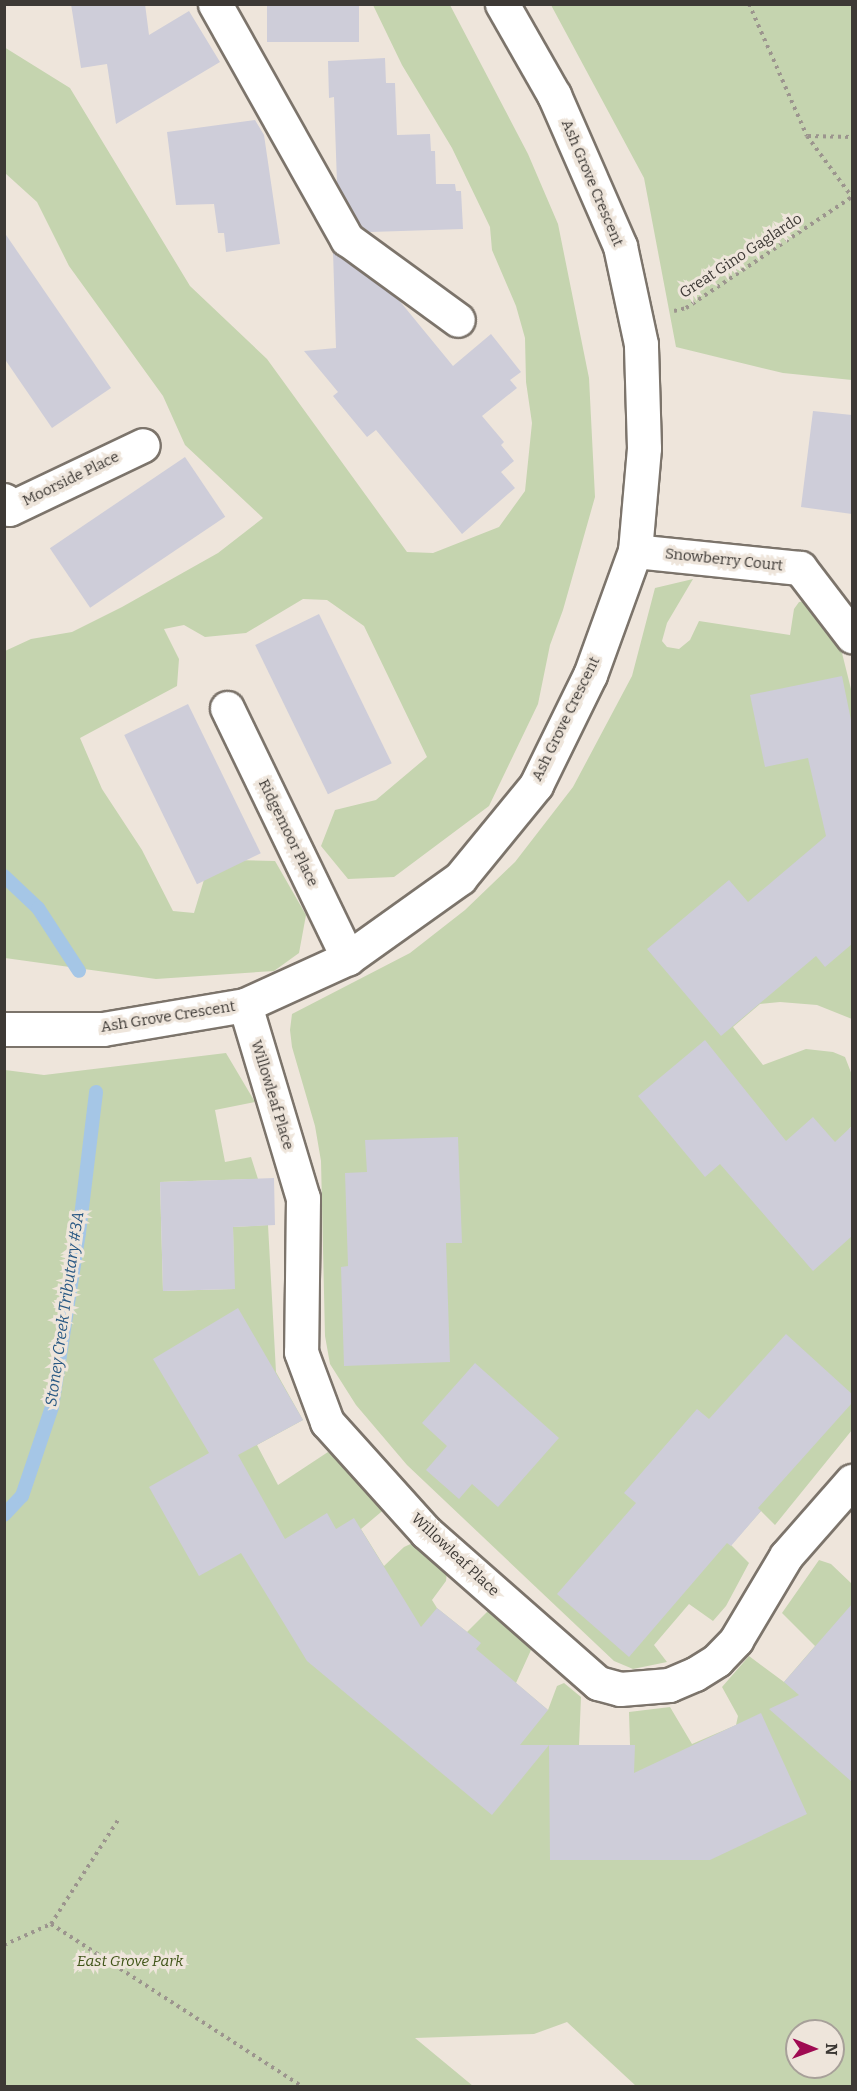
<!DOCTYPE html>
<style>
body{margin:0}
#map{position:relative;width:857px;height:2091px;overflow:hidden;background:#eee5db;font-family:Bitter,serif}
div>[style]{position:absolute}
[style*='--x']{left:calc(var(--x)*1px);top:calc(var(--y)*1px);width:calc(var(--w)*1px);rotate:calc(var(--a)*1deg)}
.green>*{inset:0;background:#c5d4af}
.stream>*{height:14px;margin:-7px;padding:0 7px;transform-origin:7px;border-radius:7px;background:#a5c6e6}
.building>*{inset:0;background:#cecdd9;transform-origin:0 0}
.path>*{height:4px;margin-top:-2px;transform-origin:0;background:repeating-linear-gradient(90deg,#9c958e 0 3px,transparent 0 7.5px)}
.roads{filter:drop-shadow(2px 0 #7c746b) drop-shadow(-2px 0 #7c746b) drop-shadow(0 2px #7c746b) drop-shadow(0 -2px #7c746b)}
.minor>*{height:33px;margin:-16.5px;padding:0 16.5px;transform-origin:16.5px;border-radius:16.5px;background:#fff}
span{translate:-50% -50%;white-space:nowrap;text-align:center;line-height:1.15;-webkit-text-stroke:6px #eee5db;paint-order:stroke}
.street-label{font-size:15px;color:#3d3935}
.park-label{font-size:15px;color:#405418;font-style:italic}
.water-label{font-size:16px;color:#285883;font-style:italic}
.frame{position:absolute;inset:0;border:6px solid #3d3935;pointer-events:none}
.north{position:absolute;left:785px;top:2019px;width:60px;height:60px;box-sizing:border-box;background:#eee5db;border:2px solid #a7a099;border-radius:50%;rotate:91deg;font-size:16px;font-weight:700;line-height:24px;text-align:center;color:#3d3935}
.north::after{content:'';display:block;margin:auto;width:21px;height:27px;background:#9f0b52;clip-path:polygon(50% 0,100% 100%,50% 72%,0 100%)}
</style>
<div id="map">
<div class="green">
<div style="clip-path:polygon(373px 5px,450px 5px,528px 154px,558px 224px,589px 378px,595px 497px,563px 610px,550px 645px,538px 704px,489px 806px,394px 877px,348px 879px,321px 846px,335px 810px,376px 800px,427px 757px,364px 626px,327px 600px,303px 599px,246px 633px,205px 637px,184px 625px,164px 629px,179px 659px,177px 686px,80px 738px,102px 789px,142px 850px,173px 911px,194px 913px,206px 873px,232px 860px,275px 861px,306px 915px,299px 953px,274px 971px,156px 979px,5px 958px,5px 651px,31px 639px,72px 632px,122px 607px,218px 553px,263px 518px,185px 445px,163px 396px,69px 266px,37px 202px,5px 173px,4px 47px,70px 88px,190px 286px,267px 359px,407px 552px,433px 553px,499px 527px,525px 491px,532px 423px,526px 382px,525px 338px,516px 306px,492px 250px,490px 227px,452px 148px,402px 65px)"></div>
<div style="clip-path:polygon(551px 5px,852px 5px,852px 380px,783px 373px,676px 347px,644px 178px)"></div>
<div style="clip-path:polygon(693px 579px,667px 623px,662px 641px,667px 647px,679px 649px,690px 640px,699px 621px,790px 635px,794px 609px,799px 602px,805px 601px,836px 629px,852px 693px,852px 1019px,817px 1005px,780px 1002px,760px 1004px,733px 1027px,763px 1065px,806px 1049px,833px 1052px,845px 1057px,852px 1075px,852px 1126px,849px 1129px,852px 1134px,852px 1430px,775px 1525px,761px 1511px,731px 1545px,749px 1563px,726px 1606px,713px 1621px,689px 1604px,654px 1645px,667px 1662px,633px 1669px,614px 1661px,407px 1465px,356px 1405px,330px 1364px,325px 1336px,321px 1161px,315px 1126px,292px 1047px,290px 1030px,292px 1014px,410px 953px,465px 910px,515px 862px,573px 787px,632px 676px,655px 588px)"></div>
<div style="clip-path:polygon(evenodd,226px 1053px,255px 1102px,215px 1110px,225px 1162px,251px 1157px,258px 1179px,160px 1182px,163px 1291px,234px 1289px,233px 1227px,268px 1225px,276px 1372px,303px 1420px,257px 1445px,278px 1485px,328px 1452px,387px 1507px,361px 1529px,384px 1566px,404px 1547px,415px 1542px,447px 1572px,446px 1581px,432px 1600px,437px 1608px,467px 1632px,489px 1610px,531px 1650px,516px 1683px,548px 1710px,557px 1686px,564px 1683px,581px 1697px,578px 1770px,630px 1745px,629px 1712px,670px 1707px,692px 1744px,736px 1725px,738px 1716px,722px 1687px,749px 1656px,784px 1682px,815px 1646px,782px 1613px,819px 1560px,831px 1564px,852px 1584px,852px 2086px,636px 2086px,567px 2022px,534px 2034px,415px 2038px,473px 2086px,5px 2086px,5px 1070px,44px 1075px,226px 1053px,797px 2031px,833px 2031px,833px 2067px,797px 2067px,797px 2031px)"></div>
</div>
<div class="stream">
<div style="--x:4;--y:876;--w:47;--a:43.3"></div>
<div style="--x:38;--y:908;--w:75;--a:56.9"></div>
<div style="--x:4;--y:1515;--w:26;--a:-47"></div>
<div style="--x:22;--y:1496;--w:94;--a:-71.4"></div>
<div style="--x:52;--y:1407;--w:176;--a:-81.2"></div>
<div style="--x:79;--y:1233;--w:142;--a:-83.1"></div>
</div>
<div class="building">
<div style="clip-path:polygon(71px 4px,145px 4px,149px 35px,189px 11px,220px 62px,116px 124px,107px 64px,81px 68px)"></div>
<div style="left:267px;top:4px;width:92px;height:38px"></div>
<div style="clip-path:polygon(385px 58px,386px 83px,395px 83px,397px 135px,430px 134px,431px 151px,435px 151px,436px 184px,455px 184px,456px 191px,461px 191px,463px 229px,370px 232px,361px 226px,337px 183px,334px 97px,329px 98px,328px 61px)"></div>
<div style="clip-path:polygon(255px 120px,264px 135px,280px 244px,226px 252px,224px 233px,218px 233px,214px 204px,176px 205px,167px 132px)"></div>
<div style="clip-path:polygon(4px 232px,111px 388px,52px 428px,4px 358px)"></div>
<div style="clip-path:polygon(333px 251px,398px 299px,453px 366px,491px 334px,521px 372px,510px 380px,517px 388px,482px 416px,504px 442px,501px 445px,514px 461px,501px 472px,515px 488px,462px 534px,376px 430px,367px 437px,333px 396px,338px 392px,304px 351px,336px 348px)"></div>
<div style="clip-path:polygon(813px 411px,852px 415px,852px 514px,801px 507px)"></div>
<div style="left:185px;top:457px;width:72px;height:163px;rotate:56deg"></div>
<div style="left:319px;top:614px;width:166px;height:71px;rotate:64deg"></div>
<div style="clip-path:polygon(842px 676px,852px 725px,852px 944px,825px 967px,816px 956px,721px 1036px,647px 949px,729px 880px,748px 902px,826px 836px,808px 758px,765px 767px,750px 695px)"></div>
<div style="left:188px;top:704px;width:166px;height:71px;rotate:64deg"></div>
<div style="clip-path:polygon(705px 1040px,786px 1141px,813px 1117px,835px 1142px,852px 1126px,852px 1236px,813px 1271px,720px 1164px,705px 1177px,638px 1096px)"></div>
<div style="clip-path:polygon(458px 1137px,462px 1243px,446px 1243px,450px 1362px,344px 1366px,341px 1267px,348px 1266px,345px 1173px,367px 1172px,365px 1140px)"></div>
<div style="clip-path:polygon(274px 1178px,275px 1225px,233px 1227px,235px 1289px,163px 1291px,160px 1182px)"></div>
<div style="clip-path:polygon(238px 1308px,303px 1420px,238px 1455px,285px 1539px,327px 1513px,336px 1529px,354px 1518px,421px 1627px,437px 1608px,481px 1643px,476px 1649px,548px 1710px,520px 1745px,635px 1745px,634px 1773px,761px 1713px,807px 1814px,710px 1860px,550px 1860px,549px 1745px,492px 1815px,307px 1661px,241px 1553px,199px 1576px,149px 1487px,209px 1453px,153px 1359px)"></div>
<div style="clip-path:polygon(786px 1334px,852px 1394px,852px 1403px,758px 1508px,761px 1511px,731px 1546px,727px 1543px,629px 1657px,557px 1594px,636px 1503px,624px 1493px,697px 1409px,709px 1419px)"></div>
<div style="clip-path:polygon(475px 1363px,559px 1438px,498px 1507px,472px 1484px,459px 1499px,426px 1470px,447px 1446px,422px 1423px)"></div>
<div style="clip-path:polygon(852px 1604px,852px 1782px,769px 1709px,799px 1695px,784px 1682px)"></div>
</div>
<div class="path">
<div style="--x:749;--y:4;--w:144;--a:66.3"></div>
<div style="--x:807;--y:136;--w:76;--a:53.6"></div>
<div style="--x:808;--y:136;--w:44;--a:1.3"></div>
<div style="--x:674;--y:311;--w:12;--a:-14"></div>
<div style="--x:686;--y:308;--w:200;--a:-33.8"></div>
<div style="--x:51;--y:1924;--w:127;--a:-57.2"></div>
<div style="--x:4;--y:1945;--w:51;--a:-24.1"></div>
<div style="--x:51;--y:1924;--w:298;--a:32.9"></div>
</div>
<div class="roads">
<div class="minor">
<div style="--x:215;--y:4;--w:270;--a:60.7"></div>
<div style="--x:347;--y:239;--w:137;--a:36.1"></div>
<div style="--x:4;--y:500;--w:10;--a:61"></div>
<div style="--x:9;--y:509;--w:148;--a:-25.5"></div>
<div style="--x:635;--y:551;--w:166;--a:5.9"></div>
<div style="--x:800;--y:568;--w:86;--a:52.6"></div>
<div style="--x:227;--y:708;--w:278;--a:64.2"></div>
<div style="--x:245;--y:1005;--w:202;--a:73.3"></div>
<div style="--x:303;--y:1198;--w:154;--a:90.7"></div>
<div style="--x:301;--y:1352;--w:75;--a:69.6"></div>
<div style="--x:327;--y:1422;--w:148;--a:48"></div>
<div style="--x:426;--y:1532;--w:229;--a:41.3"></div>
<div style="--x:598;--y:1683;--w:23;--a:15"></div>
<div style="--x:620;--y:1689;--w:49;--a:-4.7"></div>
<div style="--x:669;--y:1685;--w:28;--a:-23"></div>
<div style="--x:695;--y:1674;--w:26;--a:-32"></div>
<div style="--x:717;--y:1660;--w:28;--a:-46"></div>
<div style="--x:736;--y:1640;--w:98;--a:-59.2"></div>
<div style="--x:786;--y:1556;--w:100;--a:-48.7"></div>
<div style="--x:4;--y:1029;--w:99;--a:0"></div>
<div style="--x:103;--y:1029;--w:144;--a:-9.6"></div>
<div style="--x:245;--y:1005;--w:113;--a:-24.5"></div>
<div style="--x:348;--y:958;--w:138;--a:-35.5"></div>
<div style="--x:460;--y:878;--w:120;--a:-50.7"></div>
<div style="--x:536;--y:785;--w:123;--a:-63.9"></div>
<div style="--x:590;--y:675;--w:132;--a:-70.1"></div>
<div style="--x:635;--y:551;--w:103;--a:-85"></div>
<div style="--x:644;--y:448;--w:104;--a:-91.7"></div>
<div style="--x:641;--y:344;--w:100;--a:-102.1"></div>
<div style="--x:620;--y:246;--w:165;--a:-113.6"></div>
<div style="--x:554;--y:95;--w:105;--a:-119.7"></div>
</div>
</div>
<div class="street-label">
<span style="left:592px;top:183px;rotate:67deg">Ash Grove Crescent</span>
<span style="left:741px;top:256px;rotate:-33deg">Great Gino Gaglardo</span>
<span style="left:71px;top:479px;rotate:-26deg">Moorside Place</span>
<span style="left:724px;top:560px;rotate:6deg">Snowberry Court</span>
<span style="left:566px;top:719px;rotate:-64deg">Ash Grove Crescent</span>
<span style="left:288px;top:833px;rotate:64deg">Ridgemoor Place</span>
<span style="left:168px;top:1017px;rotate:-9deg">Ash Grove Crescent</span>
<span style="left:272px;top:1095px;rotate:73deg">Willowleaf Place</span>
<span style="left:455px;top:1555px;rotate:43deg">Willowleaf Place</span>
</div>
<div class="park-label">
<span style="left:130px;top:1962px">East Grove Park</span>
</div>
<div class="water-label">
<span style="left:65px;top:1309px;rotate:-82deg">Stoney Creek Tributary #3A</span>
</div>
<div class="frame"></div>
<div class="north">N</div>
</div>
